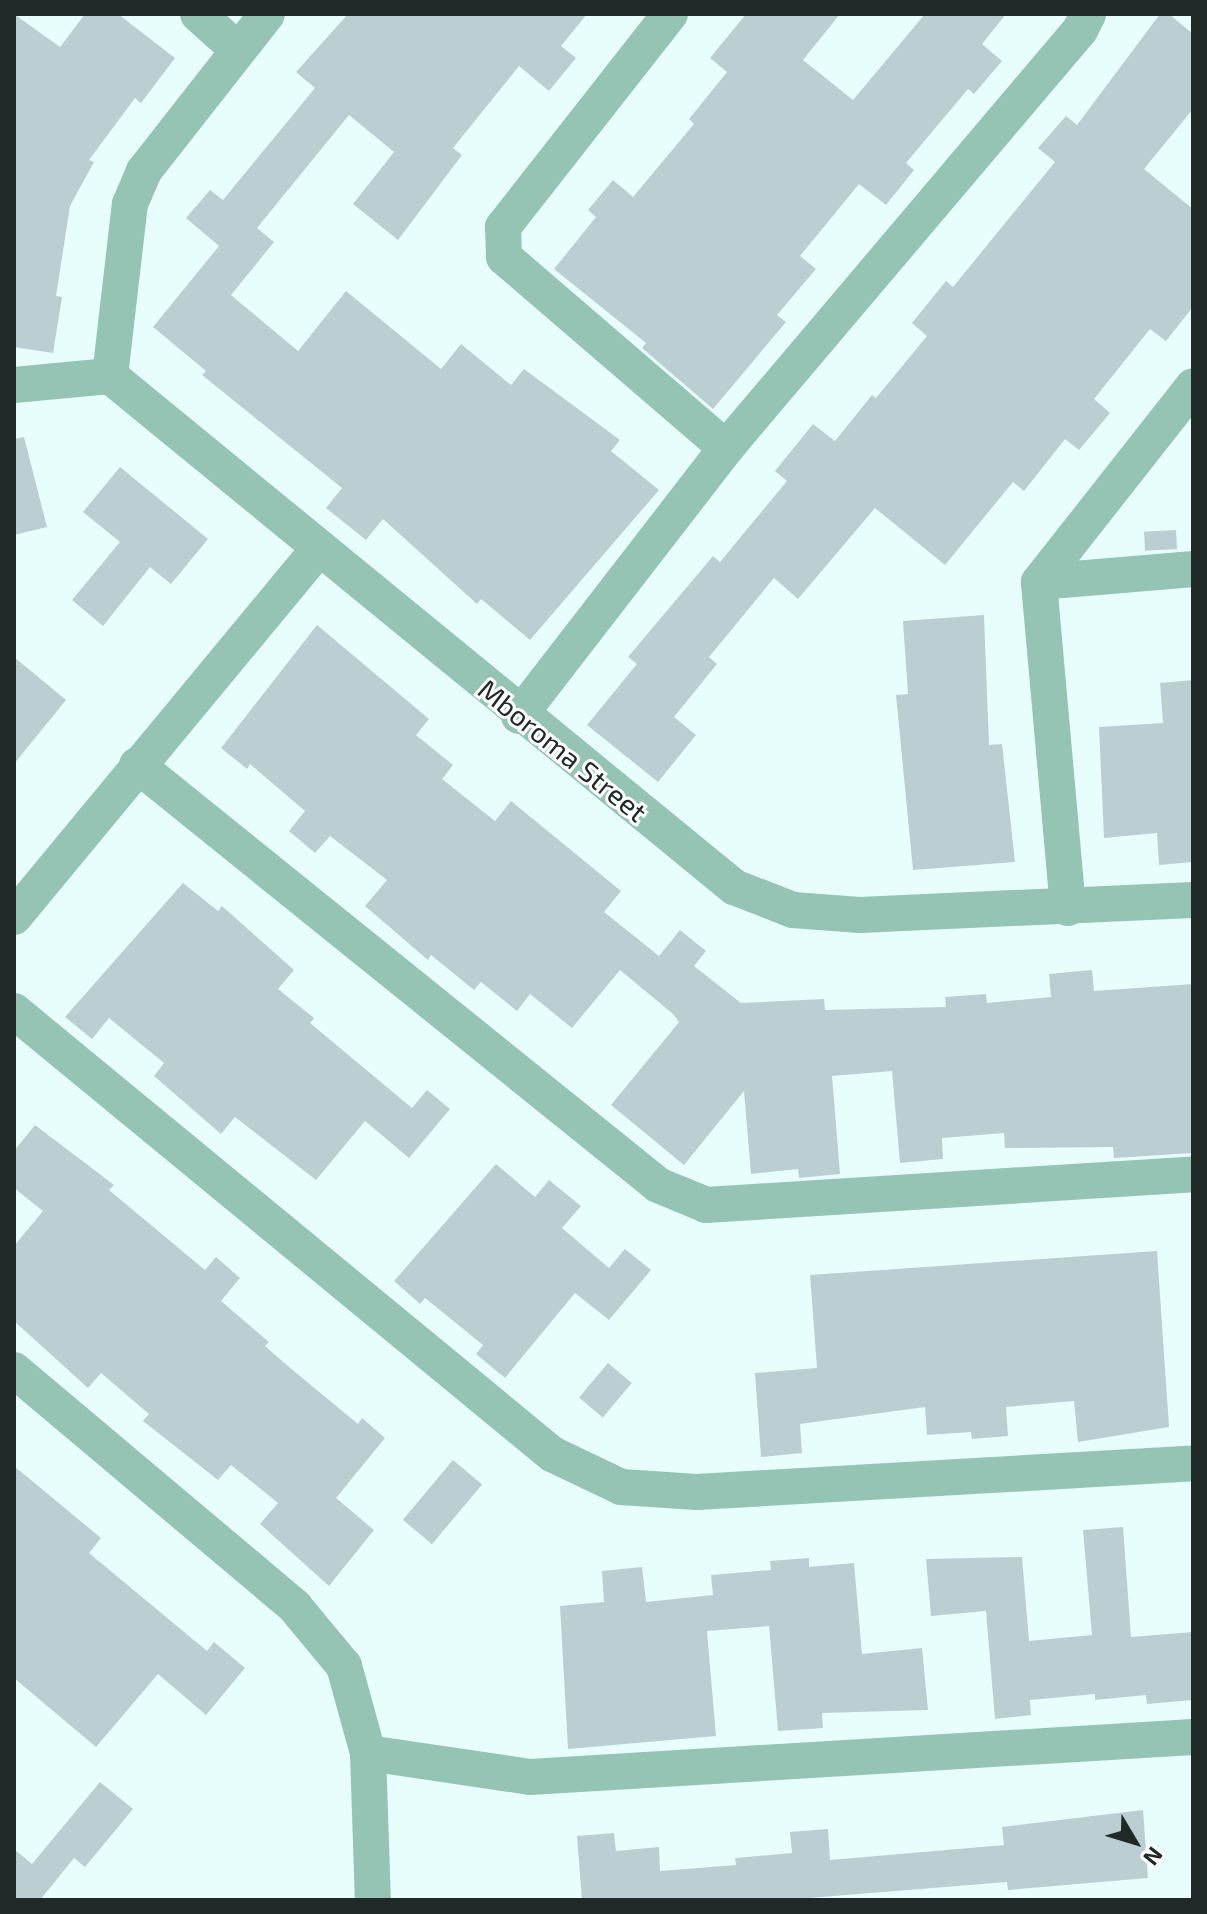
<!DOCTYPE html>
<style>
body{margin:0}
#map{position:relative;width:1207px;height:1914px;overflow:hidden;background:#e8fefc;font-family:"Exo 2",sans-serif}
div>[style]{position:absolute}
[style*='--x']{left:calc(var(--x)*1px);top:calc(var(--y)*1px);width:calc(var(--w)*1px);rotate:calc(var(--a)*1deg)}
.building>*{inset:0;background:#bbcfd3;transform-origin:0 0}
.minor>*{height:36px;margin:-18px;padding:0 18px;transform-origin:18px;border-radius:18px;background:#95c3b4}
span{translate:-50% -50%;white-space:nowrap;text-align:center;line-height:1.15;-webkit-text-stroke:6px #fff;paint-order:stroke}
.street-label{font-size:28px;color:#202828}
.frame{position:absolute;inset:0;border:16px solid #202828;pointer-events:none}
.north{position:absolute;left:1095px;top:1802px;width:80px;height:80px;-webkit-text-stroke:6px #fff;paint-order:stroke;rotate:128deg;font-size:22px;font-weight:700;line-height:32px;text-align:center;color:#202828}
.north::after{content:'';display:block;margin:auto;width:28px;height:36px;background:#202828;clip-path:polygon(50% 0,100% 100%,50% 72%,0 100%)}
</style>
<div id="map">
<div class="building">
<div style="clip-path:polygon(14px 14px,60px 47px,85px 14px,118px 14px,175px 58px,141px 103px,135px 98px,89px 160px,94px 162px,70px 206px,56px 296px,62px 297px,53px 353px,14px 347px)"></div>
<div style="clip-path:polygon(348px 14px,587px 14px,561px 46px,576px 58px,549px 91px,519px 66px,453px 148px,462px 155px,398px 240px,353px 204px,394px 152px,349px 115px,257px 228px,274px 242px,231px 295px,298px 351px,346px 291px,441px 369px,461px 344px,511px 385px,524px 369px,620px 440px,611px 451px,659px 490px,530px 640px,481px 599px,477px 604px,383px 519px,366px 540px,326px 508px,342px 488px,202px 375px,206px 371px,153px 327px,219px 246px,186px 218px,210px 190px,223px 200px,315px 88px,296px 72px)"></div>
<div style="clip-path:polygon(746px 14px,840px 14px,803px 60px,853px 100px,925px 14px,1006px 14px,982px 44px,1002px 61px,974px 94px,968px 89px,906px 163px,914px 170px,886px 205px,859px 184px,800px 256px,816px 269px,777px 315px,786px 322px,713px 409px,642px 348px,646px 343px,554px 269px,596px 217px,588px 210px,613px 180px,633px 197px,694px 124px,689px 119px,727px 72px,710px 58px)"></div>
<div style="clip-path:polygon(1160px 14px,1169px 14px,1193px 34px,1193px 109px,1144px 169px,1193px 209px,1193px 307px,1166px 341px,1150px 329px,1094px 399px,1110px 413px,1079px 450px,1065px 439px,1024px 491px,1013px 482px,945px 565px,875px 508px,798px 599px,774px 578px,709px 657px,717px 664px,674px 717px,696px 735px,658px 782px,587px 725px,637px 664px,628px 657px,713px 556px,720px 562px,787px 481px,775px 471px,813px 424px,835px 441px,872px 395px,876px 398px,927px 336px,912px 323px,946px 281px,953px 287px,1055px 162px,1038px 148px,1066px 116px,1077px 125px)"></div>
<div style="clip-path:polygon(24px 437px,47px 527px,14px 535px,14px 439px)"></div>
<div style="clip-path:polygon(120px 467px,208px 539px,171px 584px,150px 567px,103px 626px,72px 600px,120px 542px,83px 512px)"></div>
<div style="left:1176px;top:530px;width:19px;height:32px;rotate:87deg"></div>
<div style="clip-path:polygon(984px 615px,989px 745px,1002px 744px,1015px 862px,913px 870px,896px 695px,908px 694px,903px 621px)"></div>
<div style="clip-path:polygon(317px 625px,429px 719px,416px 735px,453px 765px,442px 779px,495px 821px,511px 801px,621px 891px,604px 912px,659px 956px,680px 930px,706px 951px,694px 966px,741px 1003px,824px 999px,825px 1010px,946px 1007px,945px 997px,986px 994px,987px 1003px,1051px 997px,1049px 974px,1092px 970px,1094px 991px,1193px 984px,1193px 1153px,1114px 1158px,1113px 1147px,1005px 1148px,1004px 1133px,942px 1138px,943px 1159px,900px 1163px,892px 1071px,832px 1076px,840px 1174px,799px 1178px,798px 1169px,751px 1174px,744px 1091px,684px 1165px,611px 1105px,679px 1022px,673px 1014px,620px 970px,572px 1028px,530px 994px,517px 1011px,481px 982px,474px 990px,431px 955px,428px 960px,365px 906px,387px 880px,330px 836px,315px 853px,289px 831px,305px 811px,250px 764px,247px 769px,221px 748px)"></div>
<div style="clip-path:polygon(14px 657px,66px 700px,14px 764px)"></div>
<div style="clip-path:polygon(1193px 680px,1193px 862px,1159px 865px,1157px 833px,1104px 838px,1099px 727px,1163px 723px,1160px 683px)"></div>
<div style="clip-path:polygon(183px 883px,218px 911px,222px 906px,294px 970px,278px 989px,314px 1018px,310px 1023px,412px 1108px,427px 1090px,450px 1109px,409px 1158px,365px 1121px,316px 1180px,235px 1117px,221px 1134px,154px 1076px,164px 1063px,109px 1018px,92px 1039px,65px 1017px)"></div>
<div style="clip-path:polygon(35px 1125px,114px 1185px,109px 1190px,205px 1270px,216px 1257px,240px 1278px,221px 1301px,269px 1342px,265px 1346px,289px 1367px,358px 1424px,362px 1418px,385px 1438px,336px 1498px,374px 1530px,329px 1586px,260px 1524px,278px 1503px,231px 1465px,218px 1480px,143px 1421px,149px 1414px,101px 1373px,88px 1388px,14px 1321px,14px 1246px,43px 1211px,14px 1188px,14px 1151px)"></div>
<div style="clip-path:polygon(496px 1164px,535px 1197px,549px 1180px,581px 1206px,562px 1228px,609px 1268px,625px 1249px,651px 1270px,609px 1320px,575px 1293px,505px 1378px,476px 1354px,483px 1345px,425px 1298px,420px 1304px,394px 1281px)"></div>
<div style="clip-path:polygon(1157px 1251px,1169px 1427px,1078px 1442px,1074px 1401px,1006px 1407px,1008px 1436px,972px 1439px,971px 1432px,927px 1435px,925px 1407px,800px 1424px,802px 1453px,761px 1457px,755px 1373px,817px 1368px,810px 1275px)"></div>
<div style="left:608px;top:1363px;width:31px;height:45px;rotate:40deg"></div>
<div style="left:453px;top:1460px;width:38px;height:78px;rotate:40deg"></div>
<div style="clip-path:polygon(14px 1466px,101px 1538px,89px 1553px,207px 1651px,214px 1642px,245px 1668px,206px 1715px,158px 1674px,96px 1747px,14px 1678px)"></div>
<div style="clip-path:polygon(1123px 1527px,1131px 1637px,1193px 1632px,1193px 1700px,1147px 1704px,1146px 1695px,1095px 1700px,1095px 1694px,1030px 1700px,1031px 1715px,995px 1719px,986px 1611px,931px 1616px,926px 1559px,1022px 1557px,1029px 1641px,1092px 1635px,1083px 1530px)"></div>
<div style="clip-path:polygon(809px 1558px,809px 1567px,854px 1563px,862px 1654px,922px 1648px,928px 1710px,822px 1713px,823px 1728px,778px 1731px,769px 1626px,707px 1631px,716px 1736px,568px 1749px,560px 1606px,604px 1602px,602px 1571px,642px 1567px,646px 1602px,713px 1595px,711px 1575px,771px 1570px,770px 1561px)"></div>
<div style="clip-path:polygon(100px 1782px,133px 1809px,85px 1867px,74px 1858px,40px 1900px,14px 1900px,14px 1849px,32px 1864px)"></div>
<div style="clip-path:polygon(1143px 1810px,1148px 1878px,1008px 1890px,1007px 1882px,784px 1900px,582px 1900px,577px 1836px,614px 1833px,616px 1851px,659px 1847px,660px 1871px,736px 1865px,735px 1858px,792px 1853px,790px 1832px,828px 1829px,830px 1860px,1004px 1845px,1002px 1827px)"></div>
</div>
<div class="minor">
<div style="--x:198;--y:14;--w:54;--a:42"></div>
<div style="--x:670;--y:14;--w:271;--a:128.1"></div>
<div style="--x:503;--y:227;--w:30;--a:88"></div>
<div style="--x:504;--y:257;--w:293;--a:40.7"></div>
<div style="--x:110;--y:376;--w:173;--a:-83.4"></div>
<div style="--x:130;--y:204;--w:36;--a:-67"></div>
<div style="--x:144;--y:171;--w:199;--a:-51.9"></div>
<div style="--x:14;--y:385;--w:96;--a:-5.4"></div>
<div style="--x:110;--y:376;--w:807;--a:39.31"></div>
<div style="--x:734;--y:887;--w:63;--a:21.3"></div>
<div style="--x:793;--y:910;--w:67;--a:4.3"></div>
<div style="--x:860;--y:915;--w:333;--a:-2.6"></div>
<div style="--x:1039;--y:582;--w:249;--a:-51.8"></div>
<div style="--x:519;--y:716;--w:339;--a:-52.3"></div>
<div style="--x:726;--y:448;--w:548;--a:-49.74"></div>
<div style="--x:1080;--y:30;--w:18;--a:-63"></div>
<div style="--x:137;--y:765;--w:669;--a:38.87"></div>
<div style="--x:658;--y:1185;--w:52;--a:22.6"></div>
<div style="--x:706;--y:1205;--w:488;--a:-3.6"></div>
<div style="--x:1068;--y:908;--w:327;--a:-95.1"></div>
<div style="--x:1039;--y:582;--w:155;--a:-4.8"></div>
<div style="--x:14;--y:917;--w:477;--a:-50.4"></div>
<div style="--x:14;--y:1011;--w:697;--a:39.47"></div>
<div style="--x:552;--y:1454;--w:76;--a:25.6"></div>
<div style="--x:621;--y:1487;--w:76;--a:3.8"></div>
<div style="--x:697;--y:1492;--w:497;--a:-3.3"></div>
<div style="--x:14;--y:1370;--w:368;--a:40.1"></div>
<div style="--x:295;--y:1607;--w:77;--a:50.3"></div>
<div style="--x:344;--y:1666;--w:90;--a:74.6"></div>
<div style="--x:368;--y:1753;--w:147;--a:88.1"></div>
<div style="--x:368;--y:1753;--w:164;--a:8.4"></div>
<div style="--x:530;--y:1777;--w:664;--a:-3.45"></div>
</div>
<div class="street-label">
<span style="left:563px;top:750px;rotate:39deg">Mboroma Street</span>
</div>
<div class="frame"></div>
<div class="north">N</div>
</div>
